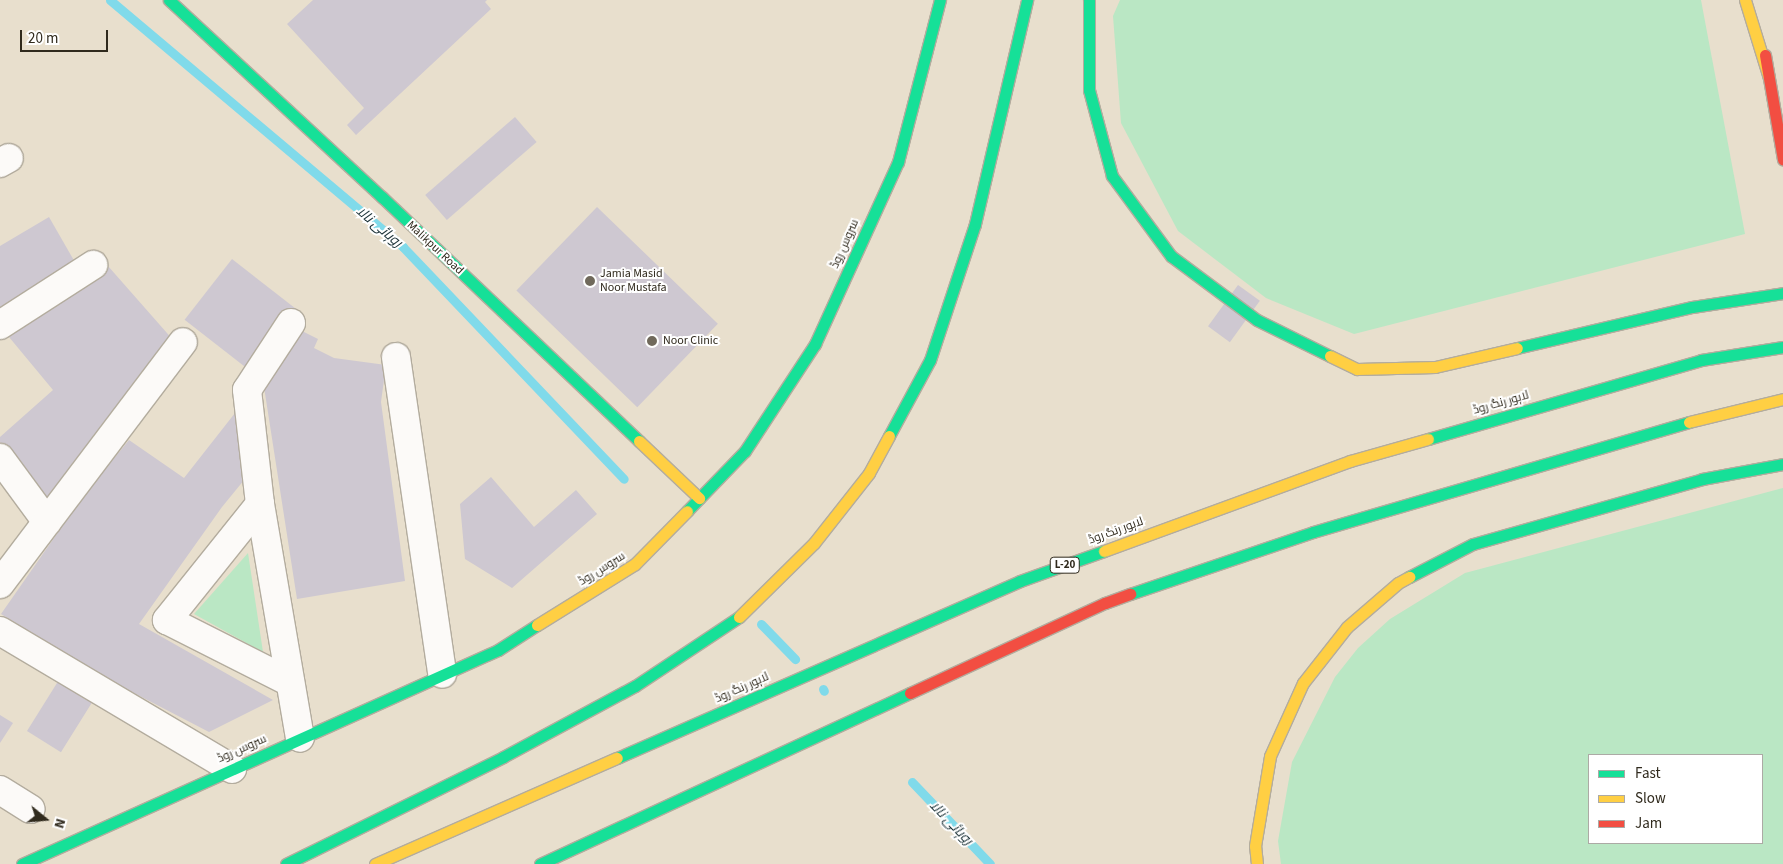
<!DOCTYPE html>
<meta charset="utf-8">
<style>
body{margin:0}
#map{position:relative;width:1783px;height:864px;overflow:hidden;background:#e8dfcd;font-family:"Source Sans 3",Cairo,sans-serif}
div>[style]{position:absolute}
[style*='--x']{left:calc(var(--x)*1px);top:calc(var(--y)*1px);width:calc(var(--w)*1px);rotate:calc(var(--a)*1deg)}
.green>*{inset:0;background:#bae7c4}
.stream>*{height:9px;margin:-4.5px;padding:0 4.5px;transform-origin:4.5px;border-radius:4.5px;background:#80daea}
.building>*{inset:0;background:#cec8d1;transform-origin:0 0}
.roads{filter:drop-shadow(1px 0 #b3ac9e) drop-shadow(-1px 0 #b3ac9e) drop-shadow(0 1px #b3ac9e) drop-shadow(0 -1px #b3ac9e)}
.street>*{height:28px;margin:-14px;padding:0 14px;transform-origin:14px;border-radius:14px;background:#fcfaf8}
.fast>*{height:11px;margin:-5.5px;padding:0 5.5px;transform-origin:5.5px;border-radius:5.5px;background:#16e098}
.slow>*{height:11px;margin:-5.5px;padding:0 5.5px;transform-origin:5.5px;border-radius:5.5px;background:#ffcf43}
.jam>*{height:11px;margin:-5.5px;padding:0 5.5px;transform-origin:5.5px;border-radius:5.5px;background:#f24e42}
.dots>*{width:14px;height:14px;translate:-50% -50%;box-sizing:border-box;border:2px solid #fff;border-radius:50%}
span{translate:-50% -50%;white-space:nowrap;text-align:center;line-height:1.15;-webkit-text-stroke:4px #fff;paint-order:stroke}
.shield-label span{padding:1px 4px;background:#fff;border:1px solid;border-radius:4px;-webkit-text-stroke-width:0}
.shield-label{font-size:11px;color:#302a1d;font-weight:700}
.street-label{font-size:12px;color:#302a1d}
.poi-label{font-size:12px;color:#302a1d}
.left{translate:0 -50%;text-align:left}
.water-label{font-size:14px;color:#1a3036;font-style:italic}
.legend{position:absolute;left:1588px;top:754px;width:175px;height:90px;box-sizing:border-box;background:#fff;border:1px solid #acaaa5;margin:0;padding:6px 9px;list-style:none;font-size:15px;color:#302a1d}
.legend li{display:flex;align-items:center;gap:10px;height:25px}
.legend b{width:25px;border:1px solid #acaaa5}
.north{position:absolute;left:20px;top:794px;width:50px;height:50px;-webkit-text-stroke:4px #fff;paint-order:stroke;rotate:107deg;font-size:14px;font-weight:700;line-height:20px;text-align:center;color:#302a1d}
.north::after{content:'';display:block;margin:auto;width:18px;height:22px;background:#302a1d;clip-path:polygon(50% 0,100% 100%,50% 72%,0 100%)}
.scale{position:absolute;left:20px;top:30px;width:88px;height:22px;box-sizing:border-box;border:2px solid #302a1d;border-top:0;padding-left:6px;font-size:15px;line-height:18px;white-space:nowrap;color:#302a1d;-webkit-text-stroke:4px #fff;paint-order:stroke}
</style>
<div id="map">
<div class="green">
<div style="clip-path:polygon(1120px 0,1701px 0,1745px 234px,1354px 334px,1266px 298px,1178px 231px,1121px 123px,1113px 16px)"></div>
<div style="clip-path:polygon(evenodd,1783px 488px,1783px 864px,1281px 864px,1278px 841px,1292px 762px,1335px 677px,1358px 648px,1390px 619px,1465px 573px,1783px 488px,1589px 755px,1762px 755px,1762px 843px,1589px 843px,1589px 755px)"></div>
<div style="clip-path:polygon(248px 553px,263px 652px,194px 614px)"></div>
</div>
<div class="stream">
<div style="--x:110;--y:0;--w:383;--a:40.1"></div>
<div style="--x:403;--y:247;--w:320;--a:46.4"></div>
<div style="--x:761;--y:624;--w:49;--a:45.8"></div>
<div style="--x:823;--y:689;--w:2;--a:63"></div>
<div style="--x:912;--y:782;--w:113;--a:46.4"></div>
</div>
<div class="building">
<div style="clip-path:polygon(313px 0,487px 0,485px 2px,491px 9px,356px 135px,347px 125px,364px 108px,287px 24px)"></div>
<div style="left:515px;top:117px;width:33px;height:119px;rotate:49deg"></div>
<div style="left:597px;top:207px;width:168px;height:116px;rotate:44deg"></div>
<div style="clip-path:polygon(49px 217px,76px 264px,0 315px,0 246px)"></div>
<div style="left:232px;top:259px;width:81px;height:77px;rotate:38deg"></div>
<div style="clip-path:polygon(108px 266px,174px 341px,46px 504px,0 442px,0 437px,53px 390px,9px 337px,35px 316px)"></div>
<div style="left:1238px;top:285px;width:27px;height:51px;rotate:36deg"></div>
<div style="clip-path:polygon(294px 327px,318px 339px,314px 348px,334px 358px,386px 365px,381px 402px,405px 581px,297px 599px,264px 387px)"></div>
<div style="clip-path:polygon(235px 413px,249px 474px,222px 507px,139px 624px,273px 700px,209px 732px,105px 678px,1px 614px,84px 495px,129px 440px,184px 478px)"></div>
<div style="clip-path:polygon(491px 477px,534px 527px,576px 490px,597px 514px,512px 588px,465px 559px,460px 504px)"></div>
<div style="left:62px;top:675px;width:40px;height:66px;rotate:32deg"></div>
<div style="clip-path:polygon(0 715px,13px 723px,0 743px)"></div>
</div>
<div class="roads">
<div class="street">
<div style="--x:0;--y:163;--w:10;--a:-29"></div>
<div style="--x:291;--y:323;--w:80;--a:123.3"></div>
<div style="--x:247;--y:390;--w:115;--a:83.5"></div>
<div style="--x:260;--y:504;--w:237;--a:80.3"></div>
<div style="--x:0;--y:325;--w:111;--a:-32.8"></div>
<div style="--x:396;--y:357;--w:320;--a:81.7"></div>
<div style="--x:0;--y:458;--w:79;--a:53.7"></div>
<div style="--x:260;--y:504;--w:149;--a:128.7"></div>
<div style="--x:167;--y:620;--w:138;--a:26.8"></div>
<div style="--x:0;--y:584;--w:303;--a:-52.9"></div>
<div style="--x:0;--y:631;--w:270;--a:30.7"></div>
<div style="--x:0;--y:790;--w:36;--a:32"></div>
</div>
<div class="fast">
<div style="--x:169;--y:0;--w:290;--a:42.8"></div>
<div style="--x:382;--y:197;--w:354;--a:43.5"></div>
<div style="--x:1089;--y:0;--w:90;--a:90"></div>
<div style="--x:1089;--y:90;--w:89;--a:75"></div>
<div style="--x:1112;--y:176;--w:99;--a:53.6"></div>
<div style="--x:1171;--y:256;--w:107;--a:36.7"></div>
<div style="--x:1257;--y:320;--w:81;--a:26.3"></div>
<div style="--x:1517;--y:348;--w:180;--a:-13.2"></div>
<div style="--x:1692;--y:307;--w:92;--a:-8.7"></div>
<div style="--x:889;--y:436;--w:86;--a:-61.7"></div>
<div style="--x:930;--y:360;--w:143;--a:-71.7"></div>
<div style="--x:975;--y:224;--w:230;--a:-76.9"></div>
<div style="--x:1428;--y:439;--w:284;--a:-16.1"></div>
<div style="--x:1701;--y:360;--w:83;--a:-9"></div>
<div style="--x:687;--y:511;--w:83;--a:-46"></div>
<div style="--x:745;--y:451;--w:128;--a:-56.8"></div>
<div style="--x:815;--y:344;--w:200;--a:-65.5"></div>
<div style="--x:898;--y:162;--w:167;--a:-75.5"></div>
<div style="--x:1409;--y:577;--w:72;--a:-27.3"></div>
<div style="--x:1473;--y:544;--w:238;--a:-15.8"></div>
<div style="--x:1702;--y:479;--w:82;--a:-10.5"></div>
<div style="--x:1130;--y:594;--w:193;--a:-18.7"></div>
<div style="--x:1313;--y:532;--w:392;--a:-16.3"></div>
<div style="--x:617;--y:758;--w:440;--a:-23.7"></div>
<div style="--x:1020;--y:581;--w:89;--a:-19.7"></div>
<div style="--x:22;--y:864;--w:522;--a:-24.21"></div>
<div style="--x:498;--y:650;--w:46;--a:-32.7"></div>
<div style="--x:286;--y:864;--w:242;--a:-26.2"></div>
<div style="--x:503;--y:757;--w:150;--a:-28.3"></div>
<div style="--x:635;--y:686;--w:125;--a:-33.6"></div>
<div style="--x:540;--y:864;--w:408;--a:-24.8"></div>
</div>
<div class="slow">
<div style="--x:1745;--y:0;--w:82;--a:72.9"></div>
<div style="--x:1330;--y:356;--w:30;--a:26"></div>
<div style="--x:1357;--y:369;--w:78;--a:-1.5"></div>
<div style="--x:1435;--y:367;--w:84;--a:-13"></div>
<div style="--x:1689;--y:422;--w:97;--a:-13.7"></div>
<div style="--x:639;--y:441;--w:83;--a:43.5"></div>
<div style="--x:1104;--y:551;--w:262;--a:-20.1"></div>
<div style="--x:1350;--y:461;--w:81;--a:-15.8"></div>
<div style="--x:739;--y:617;--w:105;--a:-44.6"></div>
<div style="--x:814;--y:543;--w:89;--a:-51.8"></div>
<div style="--x:869;--y:473;--w:42;--a:-61.6"></div>
<div style="--x:537;--y:625;--w:115;--a:-31.9"></div>
<div style="--x:635;--y:564;--w:74;--a:-45.5"></div>
<div style="--x:375;--y:864;--w:264;--a:-23.7"></div>
<div style="--x:1257;--y:864;--w:18;--a:-96"></div>
<div style="--x:1255;--y:846;--w:91;--a:-80.5"></div>
<div style="--x:1270;--y:756;--w:80;--a:-65.7"></div>
<div style="--x:1303;--y:683;--w:71;--a:-51.8"></div>
<div style="--x:1347;--y:627;--w:67;--a:-40.8"></div>
<div style="--x:1398;--y:583;--w:13;--a:-29"></div>
</div>
<div class="jam">
<div style="--x:1765;--y:55;--w:106;--a:80.2"></div>
<div style="--x:910;--y:693;--w:215;--a:-24.8"></div>
<div style="--x:1105;--y:603;--w:27;--a:-20"></div>
</div>
</div>
<div class="dots">
<div style="left:590px;top:281px;background:#70695b"></div>
<div style="left:652px;top:341px;background:#70695b"></div>
</div>
<div class="shield-label">
<span style="left:1065px;top:565px">L-20</span>
</div>
<div class="street-label">
<span style="left:845px;top:244px;rotate:-66deg">سروس روڈ</span>
<span style="left:435px;top:248px;rotate:43deg">Malikpur Road</span>
<span style="left:1501px;top:403px;rotate:-16deg">لاہور رنگ روڈ</span>
<span style="left:1116px;top:531px;rotate:-20deg">لاہور رنگ روڈ</span>
<span style="left:602px;top:569px;rotate:-32deg">سروس روڈ</span>
<span style="left:742px;top:688px;rotate:-24deg">لاہور رنگ روڈ</span>
<span style="left:242px;top:749px;rotate:-24deg">سروس روڈ</span>
</div>
<div class="poi-label">
<span class="left" style="left:600px;top:281px">Jamia Masid<br>Noor Mustafa</span>
<span class="left" style="left:663px;top:341px">Noor Clinic</span>
</div>
<div class="water-label">
<span style="left:379px;top:227px;rotate:40deg">روہائی نالا</span>
<span style="left:951px;top:823px;rotate:46deg">روہائی نالا</span>
</div>
<ul class="legend">
<li><b style="height:6px;background:#16e098"></b>Fast</li>
<li><b style="height:6px;background:#ffcf43"></b>Slow</li>
<li><b style="height:6px;background:#f24e42"></b>Jam</li>
</ul>
<div class="north">N</div>
<div class="scale">20 m</div>
</div>
